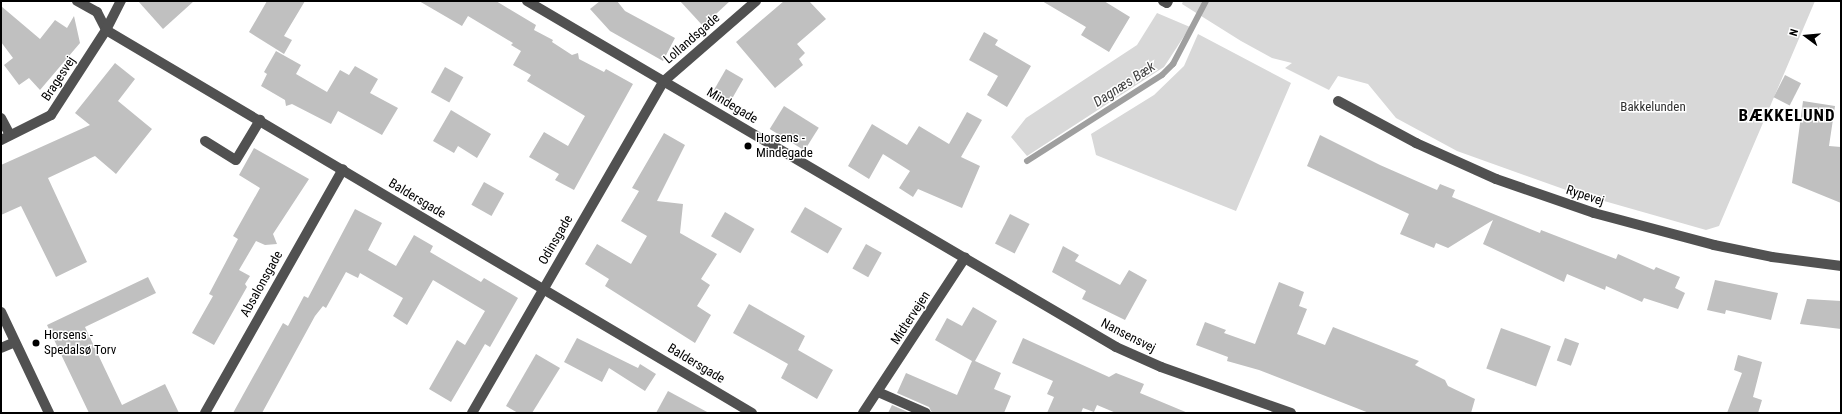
<!DOCTYPE html>
<meta charset="utf-8">
<style>
body{margin:0}
#map{position:relative;width:1842px;height:414px;overflow:hidden;background:#fff;font-family:"Roboto Condensed",sans-serif}
div>[style]{position:absolute}
[style*='--x']{left:calc(var(--x)*1px);top:calc(var(--y)*1px);width:calc(var(--w)*1px);rotate:calc(var(--a)*1deg)}
.green>*{inset:0;background:#d8d8d8}
.stream>*{height:6px;margin:-3px;padding:0 3px;transform-origin:3px;border-radius:3px;background:#9f9f9f}
.building>*{inset:0;background:#c0c0c0;transform-origin:0 0}
.minor>*{height:10px;margin:-5px;padding:0 5px;transform-origin:5px;border-radius:5px;background:#515151}
.dots>*{width:11px;height:11px;translate:-50% -50%;box-sizing:border-box;border:2px solid #fff;border-radius:50%}
span{translate:-50% -50%;white-space:nowrap;text-align:center;line-height:1.15;-webkit-text-stroke:3px #fff;paint-order:stroke}
.street-label{font-size:13px;color:#000}
.park-label{font-size:13px;color:#2f2f2f}
.poi-label{font-size:13px;color:#000}
.left{translate:0 -50%;text-align:left}
.water-label{font-size:14px;color:#404040;font-style:italic}
.district-label{font-size:17px;color:#000;font-weight:700;letter-spacing:1px}
.frame{position:absolute;inset:0;border:2px solid #000;pointer-events:none}
.north{position:absolute;left:1786px;top:16px;width:40px;height:40px;-webkit-text-stroke:3px #fff;paint-order:stroke;rotate:286deg;font-size:11px;font-weight:700;line-height:16px;text-align:center;color:#000}
.north::after{content:'';display:block;margin:auto;width:14px;height:18px;background:#000;clip-path:polygon(50% 0,100% 100%,50% 72%,0 100%)}
</style>
<div id="map">
<div class="green">
<div style="clip-path:polygon(1183px 1px,1815px 1px,1719px 226px,1706px 230px,1569px 191px,1457px 151px,1396px 118px,1368px 84px,1338px 76px,1329px 90px,1285px 68px,1292px 63px,1272px 58px,1241px 41px,1182px 4px)"></div>
<div style="clip-path:polygon(1157px 13px,1190px 27px,1164px 67px,1027px 156px,1011px 137px,1026px 118px,1137px 45px)"></div>
<div style="clip-path:polygon(1198px 34px,1291px 83px,1236px 211px,1096px 155px,1091px 134px,1154px 95px,1184px 66px)"></div>
</div>
<div class="stream">
<div style="--x:1027;--y:161;--w:160;--a:-32.5"></div>
<div style="--x:1162;--y:75;--w:16;--a:-45"></div>
<div style="--x:1173;--y:64;--w:71;--a:-62.4"></div>
</div>
<div class="building">
<div style="clip-path:polygon(138px 1px,194px 1px,163px 29px)"></div>
<div style="clip-path:polygon(267px 1px,305px 1px,284px 36px,292px 40px,284px 54px,249px 32px)"></div>
<div style="clip-path:polygon(419px 1px,496px 1px,536px 25px,534px 30px,553px 40px,552px 42px,572px 55px,578px 53px,579px 59px,604px 72px,606px 69px,633px 84px,574px 190px,555px 180px,559px 174px,529px 157px,544px 132px,568px 146px,585px 116px,527px 81px,531px 75px,513px 65px,521px 51px,511px 45px,513px 43px,468px 16px,462px 26px)"></div>
<div style="clip-path:polygon(600px 1px,617px 1px,625px 11px,675px 38px,663px 61px,610px 31px,590px 9px)"></div>
<div style="clip-path:polygon(680px 1px,730px 1px,703px 26px)"></div>
<div style="clip-path:polygon(784px 1px,809px 1px,826px 19px,797px 44px,805px 53px,799px 59px,803px 65px,775px 88px,736px 42px)"></div>
<div style="clip-path:polygon(1042px 1px,1104px 1px,1130px 17px,1109px 52px,1081px 35px,1086px 27px)"></div>
<div style="clip-path:polygon(1px 6px,40px 39px,55px 20px,67px 28px,74px 16px,80px 43px,40px 90px,29px 78px,19px 85px,4px 65px,13px 58px,1px 42px)"></div>
<div style="clip-path:polygon(984px 32px,998px 40px,995px 45px,1031px 66px,1007px 107px,987px 95px,998px 76px,969px 60px)"></div>
<div style="clip-path:polygon(276px 51px,301px 65px,296px 74px,327px 92px,340px 70px,349px 75px,355px 66px,378px 79px,370px 93px,398px 108px,382px 135px,338px 111px,331px 124px,292px 104px,286px 106px,285px 100px,261px 86px,267px 74px,264px 72px)"></div>
<div style="clip-path:polygon(115px 63px,135px 79px,118px 101px,152px 129px,116px 174px,95px 156px,48px 178px,87px 262px,56px 277px,21px 206px,1px 215px,1px 165px,90px 125px,75px 113px)"></div>
<div style="left:445px;top:67px;width:21px;height:29px;rotate:29deg"></div>
<div style="left:726px;top:69px;width:20px;height:25px;rotate:30deg"></div>
<div style="left:1785px;top:75px;width:18px;height:25px;rotate:27deg"></div>
<div style="clip-path:polygon(1803px 101px,1835px 106px,1829px 146px,1841px 147px,1841px 203px,1792px 183px)"></div>
<div style="left:784px;top:106px;width:41px;height:27px;rotate:32deg"></div>
<div style="clip-path:polygon(451px 110px,491px 134px,477px 158px,458px 146px,454px 153px,433px 141px)"></div>
<div style="clip-path:polygon(967px 112px,982px 120px,961px 157px,980px 166px,962px 208px,918px 189px,913px 197px,899px 188px,910px 171px,883px 154px,869px 179px,848px 166px,872px 124px,907px 145px,919px 126px,949px 144px)"></div>
<div style="clip-path:polygon(664px 133px,685px 145px,657px 201px,683px 204px,680px 233px,717px 254px,701px 279px,710px 285px,697px 306px,711px 315px,695px 343px,605px 286px,609px 279px,585px 264px,597px 244px,631px 264px,647px 236px,621px 221px,639px 191px,632px 188px)"></div>
<div style="clip-path:polygon(1320px 135px,1380px 165px,1437px 190px,1440px 184px,1455px 190px,1452px 197px,1540px 233px,1541px 230px,1616px 259px,1618px 254px,1654px 270px,1656px 267px,1680px 277px,1675px 288px,1685px 293px,1678px 309px,1644px 298px,1642px 302px,1606px 286px,1605px 290px,1567px 274px,1564px 282px,1483px 244px,1493px 220px,1448px 248px,1436px 243px,1434px 248px,1400px 234px,1409px 214px,1307px 166px)"></div>
<div style="clip-path:polygon(254px 148px,309px 179px,273px 234px,277px 244px,265px 245px,256px 241px,239px 270px,250px 276px,245px 284px,247px 287px,214px 345px,192px 333px,213px 296px,209px 294px,238px 239px,233px 236px,260px 188px,239px 175px)"></div>
<div style="left:484px;top:182px;width:23px;height:26px;rotate:29deg"></div>
<div style="left:805px;top:207px;width:43px;height:29px;rotate:30deg"></div>
<div style="clip-path:polygon(355px 209px,382px 223px,368px 250px,396px 266px,414px 235px,433px 246px,430px 252px,481px 282px,484px 278px,518px 298px,490px 347px,485px 344px,451px 402px,429px 389px,457px 340px,465px 345px,485px 311px,433px 280px,407px 325px,393px 316px,403px 298px,360px 273px,358px 278px,346px 272px,326px 308px,323px 306px,315px 316px,262px 413px,233px 413px,283px 323px,288px 326px,304px 296px,308px 298px)"></div>
<div style="left:725px;top:212px;width:34px;height:28px;rotate:30deg"></div>
<div style="left:1010px;top:214px;width:22px;height:33px;rotate:27deg"></div>
<div style="left:866px;top:244px;width:18px;height:28px;rotate:29deg"></div>
<div style="clip-path:polygon(1063px 246px,1079px 255px,1075px 261px,1120px 285px,1129px 270px,1147px 280px,1125px 320px,1082px 299px,1086px 291px,1052px 272px)"></div>
<div style="clip-path:polygon(148px 277px,156px 293px,85px 327px,122px 405px,165px 384px,179px 413px,89px 413px,47px 325px)"></div>
<div style="clip-path:polygon(1715px 280px,1778px 293px,1771px 320px,1726px 310px,1725px 314px,1707px 310px)"></div>
<div style="clip-path:polygon(1279px 282px,1304px 292px,1299px 306px,1307px 309px,1297px 334px,1325px 345px,1333px 327px,1419px 361px,1415px 365px,1445px 380px,1448px 386px,1475px 399px,1471px 413px,1369px 413px,1259px 370px,1227px 361px,1228px 357px,1196px 345px,1205px 322px,1226px 330px,1224px 333px,1255px 344px)"></div>
<div style="clip-path:polygon(1807px 299px,1841px 301px,1841px 329px,1800px 324px)"></div>
<div style="clip-path:polygon(749px 304px,805px 336px,798px 350px,833px 370px,817px 399px,781px 378px,788px 364px,733px 333px)"></div>
<div style="clip-path:polygon(973px 307px,997px 321px,975px 361px,1001px 373px,994px 389px,1011px 396px,1004px 413px,932px 413px,929px 407px,897px 393px,906px 373px,957px 395px,972px 361px,935px 340px,947px 318px,962px 326px)"></div>
<div style="left:1501px;top:328px;width:53px;height:43px;rotate:20deg"></div>
<div style="clip-path:polygon(577px 338px,638px 368px,640px 364px,656px 374px,645px 391px,609px 368px,602px 382px,564px 362px)"></div>
<div style="clip-path:polygon(1023px 338px,1109px 377px,1116px 373px,1144px 384px,1140px 393px,1188px 413px,1116px 413px,1097px 405px,1094px 412px,1083px 408px,1081px 413px,1047px 413px,1054px 397px,1047px 394px,1053px 381px,1012px 363px)"></div>
<div style="left:1565px;top:338px;width:15px;height:24px;rotate:20deg"></div>
<div style="clip-path:polygon(536px 354px,560px 368px,532px 413px,518px 413px,506px 406px)"></div>
<div style="clip-path:polygon(1738px 355px,1762px 362px,1753px 397px,1762px 400px,1758px 413px,1727px 413px,1742px 373px,1734px 370px)"></div>
<div style="clip-path:polygon(668px 391px,709px 413px,656px 413px)"></div>
<div style="clip-path:polygon(892px 405px,910px 413px,888px 413px)"></div>
</div>
<div class="minor">
<div style="--x:77;--y:1;--w:23;--a:29"></div>
<div style="--x:97;--y:12;--w:20;--a:63"></div>
<div style="--x:106;--y:30;--w:751;--a:30.66"></div>
<div style="--x:527;--y:1;--w:683;--a:30.43"></div>
<div style="--x:1116;--y:347;--w:49;--a:24"></div>
<div style="--x:1161;--y:367;--w:138;--a:19.5"></div>
<div style="--x:1163;--y:1;--w:4;--a:27"></div>
<div style="--x:1167;--y:3;--w:2;--a:-63"></div>
<div style="--x:1338;--y:101;--w:89;--a:28.3"></div>
<div style="--x:1416;--y:143;--w:88;--a:24.2"></div>
<div style="--x:1496;--y:179;--w:104;--a:19.1"></div>
<div style="--x:1594;--y:213;--w:124;--a:14.9"></div>
<div style="--x:1714;--y:245;--w:59;--a:11.7"></div>
<div style="--x:1772;--y:257;--w:70;--a:7.4"></div>
<div style="--x:1;--y:118;--w:19;--a:62"></div>
<div style="--x:1;--y:140;--w:56;--a:-26.6"></div>
<div style="--x:51;--y:115;--w:101;--a:-57.1"></div>
<div style="--x:106;--y:30;--w:33;--a:-63"></div>
<div style="--x:205;--y:141;--w:36;--a:32"></div>
<div style="--x:236;--y:160;--w:47;--a:-59"></div>
<div style="--x:1;--y:312;--w:112;--a:64.6"></div>
<div style="--x:1;--y:348;--w:15;--a:-23"></div>
<div style="--x:878;--y:392;--w:52;--a:23.6"></div>
<div style="--x:205;--y:413;--w:280;--a:-60.5"></div>
<div style="--x:472;--y:413;--w:384;--a:-60"></div>
<div style="--x:664;--y:81;--w:122;--a:-41"></div>
<div style="--x:863;--y:413;--w:186;--a:-56.7"></div>
</div>
<div class="dots">
<div style="left:748px;top:146px;background:#000"></div>
<div style="left:36px;top:343px;background:#000"></div>
</div>
<div class="street-label">
<span style="left:692px;top:39px;rotate:-41deg">Lollandsgade</span>
<span style="left:59px;top:79px;rotate:-57deg">Bragesvej</span>
<span style="left:732px;top:106px;rotate:31deg">Mindegade</span>
<span style="left:1585px;top:196px;rotate:18deg">Rypevej</span>
<span style="left:417px;top:199px;rotate:31deg">Baldersgade</span>
<span style="left:556px;top:240px;rotate:-60deg">Odinsgade</span>
<span style="left:262px;top:284px;rotate:-61deg">Absalonsgade</span>
<span style="left:911px;top:318px;rotate:-57deg">Midtervejen</span>
<span style="left:1128px;top:336px;rotate:27deg">Nansensvej</span>
<span style="left:696px;top:364px;rotate:31deg">Baldersgade</span>
</div>
<div class="park-label">
<span style="left:1653px;top:107px">Bakkelunden</span>
</div>
<div class="poi-label">
<span class="left" style="left:756px;top:146px">Horsens -<br>Mindegade</span>
<span class="left" style="left:44px;top:343px">Horsens -<br>Spedalsø Torv</span>
</div>
<div class="water-label">
<span style="left:1124px;top:84px;rotate:-33deg">Dagnæs Bæk</span>
</div>
<div class="district-label">
<span style="left:1787px;top:116px">BÆKKELUND</span>
</div>
<div class="frame"></div>
<div class="north">N</div>
</div>
